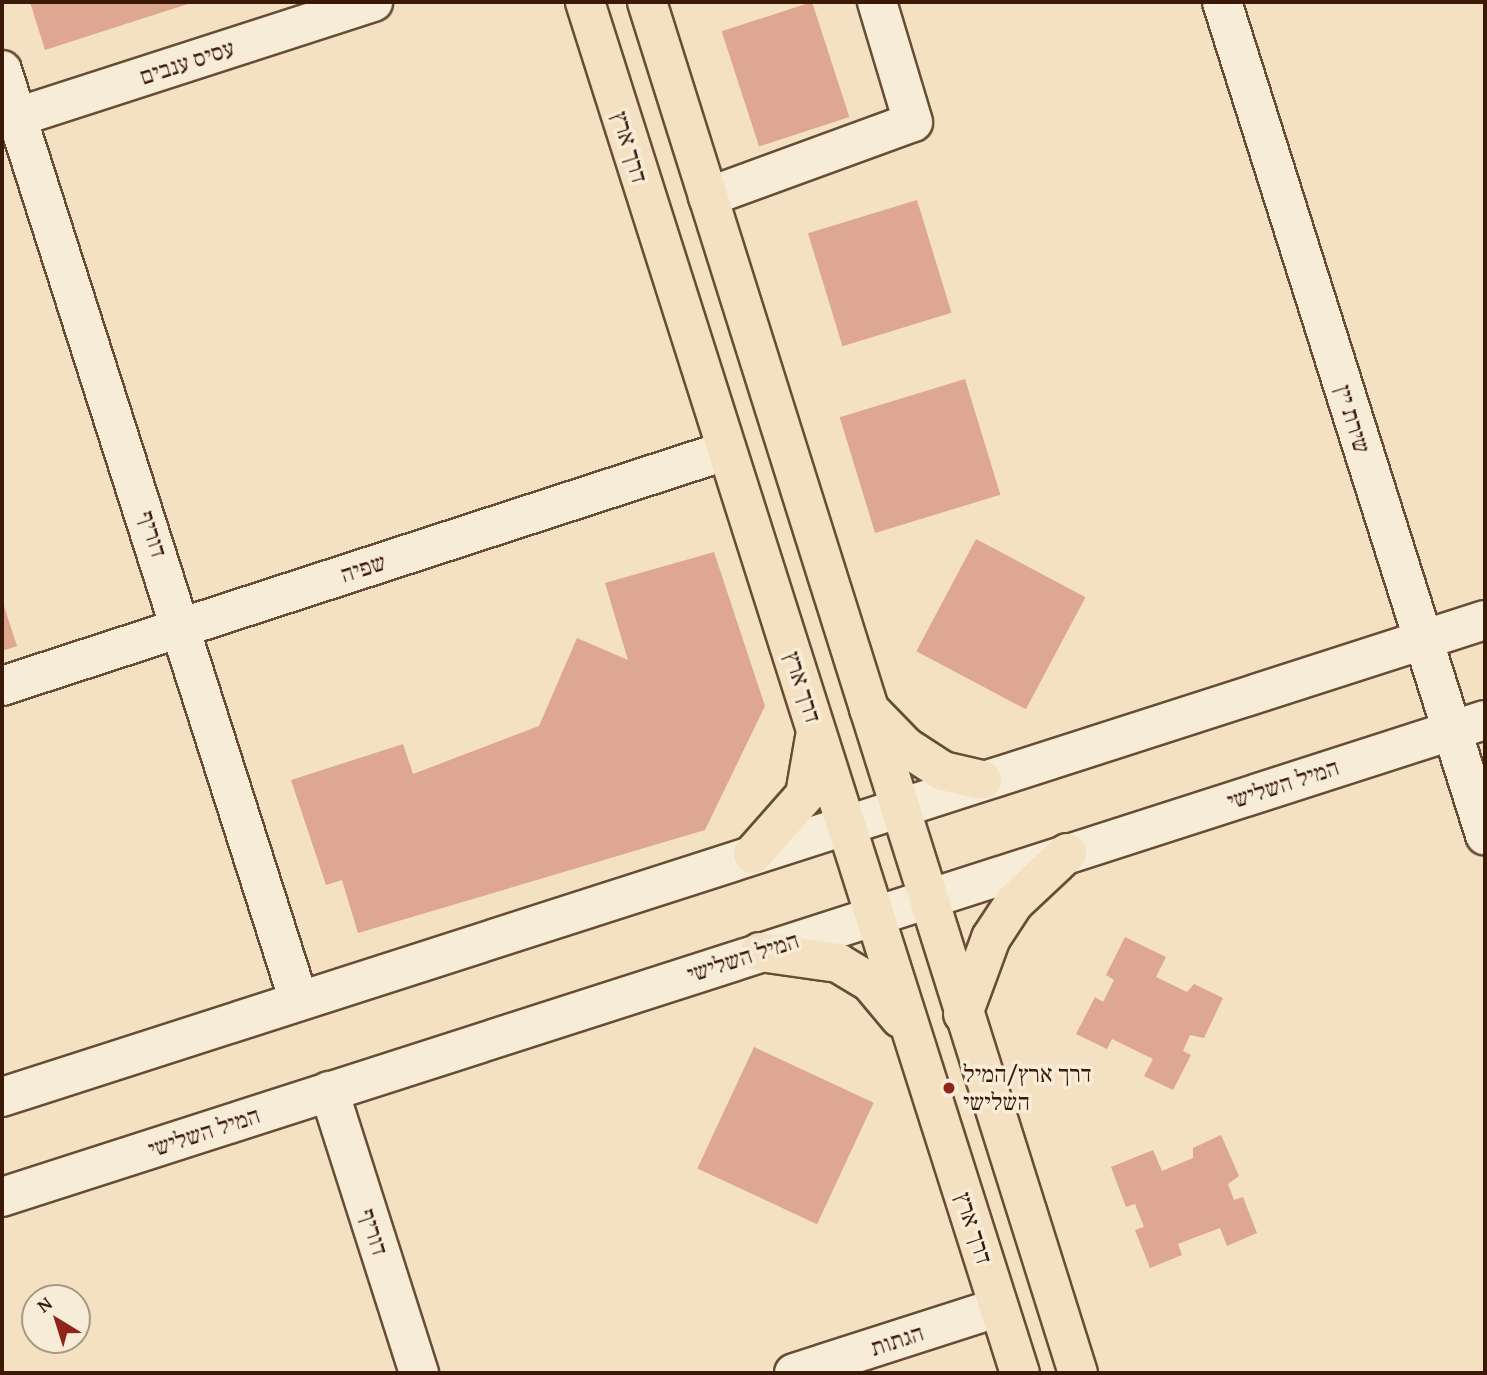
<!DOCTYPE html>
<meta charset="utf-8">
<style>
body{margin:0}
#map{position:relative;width:1487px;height:1375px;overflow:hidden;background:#f3e1c1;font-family:"Gentium Book Plus","Frank Ruhl Libre",serif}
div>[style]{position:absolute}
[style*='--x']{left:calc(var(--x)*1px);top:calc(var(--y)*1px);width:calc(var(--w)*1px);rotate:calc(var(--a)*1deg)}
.building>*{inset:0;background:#dea791;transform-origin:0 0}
.roads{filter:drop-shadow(2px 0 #684c35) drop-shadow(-2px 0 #684c35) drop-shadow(0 2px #684c35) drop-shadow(0 -2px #684c35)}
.minor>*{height:38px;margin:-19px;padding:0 19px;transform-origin:19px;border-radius:19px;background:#f7ecd7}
.major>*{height:38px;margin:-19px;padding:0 19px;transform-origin:19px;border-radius:19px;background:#f3e1c1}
.dots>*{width:19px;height:19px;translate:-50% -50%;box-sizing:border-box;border:4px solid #f7ecd7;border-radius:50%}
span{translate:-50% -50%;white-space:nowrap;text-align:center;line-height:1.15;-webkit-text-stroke:7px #f7ecd7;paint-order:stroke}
.street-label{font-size:24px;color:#3a1a06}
.poi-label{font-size:24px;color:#3a1a06}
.left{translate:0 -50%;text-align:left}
.frame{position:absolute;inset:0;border:4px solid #3a1a06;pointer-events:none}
.north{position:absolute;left:21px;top:1284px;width:70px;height:70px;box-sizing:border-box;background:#f7ecd7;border:2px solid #ab9883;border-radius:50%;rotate:322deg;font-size:19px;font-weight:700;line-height:28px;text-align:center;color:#3a1a06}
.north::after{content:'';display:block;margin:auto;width:24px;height:32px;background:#8f2418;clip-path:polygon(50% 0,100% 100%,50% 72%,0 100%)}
</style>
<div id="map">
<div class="building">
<div style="clip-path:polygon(30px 2px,194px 2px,45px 50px)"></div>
<div style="left:812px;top:2px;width:121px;height:95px;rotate:72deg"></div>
<div style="left:917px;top:200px;width:118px;height:114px;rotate:73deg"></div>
<div style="left:965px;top:379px;width:121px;height:131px;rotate:73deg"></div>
<div style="left:976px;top:539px;width:124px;height:127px;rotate:28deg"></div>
<div style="clip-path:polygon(714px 552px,765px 706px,705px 830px,358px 933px,342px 880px,326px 885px,291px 780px,403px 744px,413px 774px,539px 726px,577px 638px,628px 660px,605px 583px)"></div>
<div style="clip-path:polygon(2px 600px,17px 646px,2px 651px)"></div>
<div style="clip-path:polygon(1125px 937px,1166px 957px,1156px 977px,1187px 992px,1194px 984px,1223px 998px,1204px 1038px,1190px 1035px,1183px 1051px,1191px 1055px,1173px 1090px,1144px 1076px,1153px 1059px,1112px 1039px,1107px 1049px,1076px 1034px,1095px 997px,1103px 1002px,1114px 980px,1106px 975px)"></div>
<div style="left:754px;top:1047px;width:132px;height:134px;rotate:25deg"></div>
<div style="clip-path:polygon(1221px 1135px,1239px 1176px,1228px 1184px,1234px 1200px,1243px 1197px,1257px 1233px,1227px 1246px,1220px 1228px,1178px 1244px,1182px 1255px,1150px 1268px,1135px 1230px,1144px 1227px,1135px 1204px,1126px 1207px,1111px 1167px,1153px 1150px,1162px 1171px,1193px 1158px,1193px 1148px)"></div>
</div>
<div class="roads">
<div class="minor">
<div style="--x:1222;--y:2;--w:874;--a:72.48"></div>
<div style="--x:2;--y:70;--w:977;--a:72.31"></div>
<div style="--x:2;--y:122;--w:390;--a:-17.9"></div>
<div style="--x:708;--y:197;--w:218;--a:-20.1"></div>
<div style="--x:913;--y:122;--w:125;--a:-106.7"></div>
<div style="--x:2;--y:686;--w:760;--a:-18.01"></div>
<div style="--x:329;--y:1091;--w:296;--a:72.3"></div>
<div style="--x:2;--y:1097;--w:1558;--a:-17.83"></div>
<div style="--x:2;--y:1197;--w:1558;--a:-17.83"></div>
<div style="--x:794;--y:1373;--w:215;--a:-17.8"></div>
</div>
<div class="major">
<div style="--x:585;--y:2;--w:1438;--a:72.4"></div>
<div style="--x:647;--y:2;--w:1437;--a:72.55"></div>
<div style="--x:869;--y:709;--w:53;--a:45.8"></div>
<div style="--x:906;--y:747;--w:44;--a:33"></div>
<div style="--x:943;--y:771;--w:40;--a:13"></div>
<div style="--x:753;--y:854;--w:79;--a:-48.6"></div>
<div style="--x:805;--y:795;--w:59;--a:-80.2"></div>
<div style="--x:760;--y:952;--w:79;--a:8"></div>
<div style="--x:838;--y:963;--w:37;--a:31"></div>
<div style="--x:870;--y:982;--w:47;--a:50.2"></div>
<div style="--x:963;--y:1014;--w:81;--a:-69.8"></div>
<div style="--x:991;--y:938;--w:42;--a:-56.7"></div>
<div style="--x:1014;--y:903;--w:73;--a:-43.3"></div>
</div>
</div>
<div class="dots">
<div style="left:949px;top:1088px;background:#8f2418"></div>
</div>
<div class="street-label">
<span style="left:187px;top:62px;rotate:-18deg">עסיס ענבים</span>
<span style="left:630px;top:147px;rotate:73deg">דרך ארץ</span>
<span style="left:1353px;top:419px;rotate:73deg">שירת יין</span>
<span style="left:153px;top:534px;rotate:72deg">דוריף</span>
<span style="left:363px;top:568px;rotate:-18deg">שפיה</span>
<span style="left:803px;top:687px;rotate:72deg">דרך ארץ</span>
<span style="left:1283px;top:784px;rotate:-18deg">המיל השלישי</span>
<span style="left:743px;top:957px;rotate:-18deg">המיל השלישי</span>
<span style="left:204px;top:1132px;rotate:-18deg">המיל השלישי</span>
<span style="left:974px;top:1228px;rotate:72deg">דרך ארץ</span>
<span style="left:374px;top:1232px;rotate:72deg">דוריף</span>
<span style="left:897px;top:1340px;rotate:-18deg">הגתות</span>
</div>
<div class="poi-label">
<span class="left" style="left:963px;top:1088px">דרך ארץ/המיל<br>השלישי</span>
</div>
<div class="frame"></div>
<div class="north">N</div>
</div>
